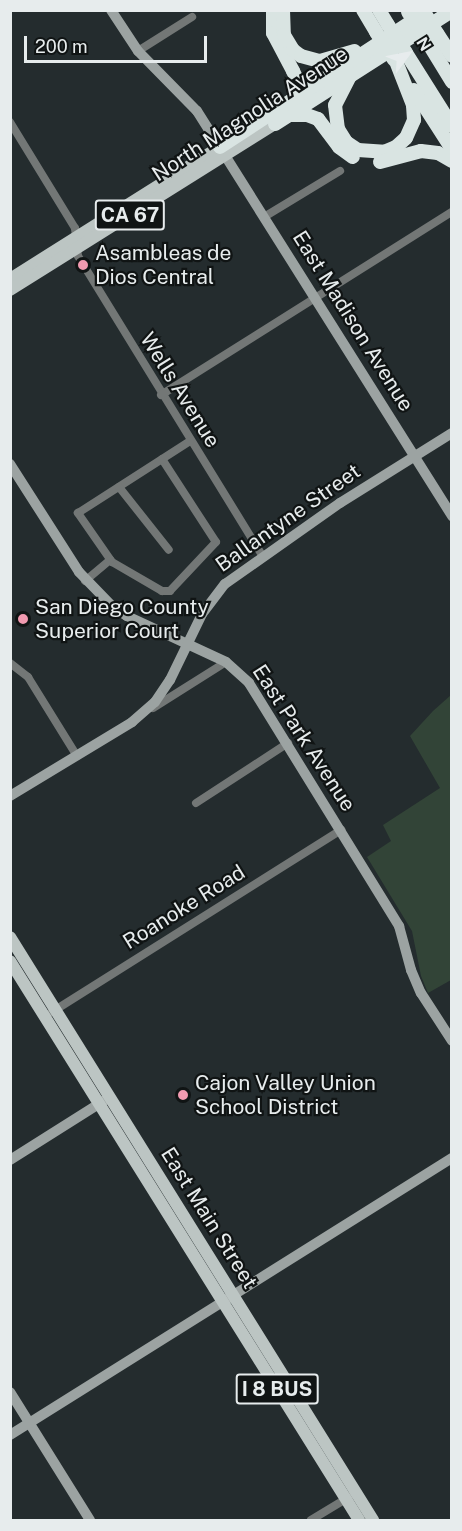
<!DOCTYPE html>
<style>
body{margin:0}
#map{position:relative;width:462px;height:1531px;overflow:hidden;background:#242c2e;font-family:"Public Sans",sans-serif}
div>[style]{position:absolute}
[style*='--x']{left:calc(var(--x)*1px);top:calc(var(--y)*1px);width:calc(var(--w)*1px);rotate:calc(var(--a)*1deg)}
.green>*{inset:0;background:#324437}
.street>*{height:8px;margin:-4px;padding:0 4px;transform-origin:4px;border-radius:4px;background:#737776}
.secondary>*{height:10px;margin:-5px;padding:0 5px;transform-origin:5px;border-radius:5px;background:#9ca3a2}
.primary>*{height:12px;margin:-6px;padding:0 6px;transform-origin:6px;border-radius:6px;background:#bcc5c3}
.highway>*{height:14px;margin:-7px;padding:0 7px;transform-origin:7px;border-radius:7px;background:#d9e4e2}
.highway-bridge>*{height:14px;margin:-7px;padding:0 7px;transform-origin:7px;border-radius:7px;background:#d9e4e2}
.dots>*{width:16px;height:16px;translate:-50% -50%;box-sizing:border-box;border:3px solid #101414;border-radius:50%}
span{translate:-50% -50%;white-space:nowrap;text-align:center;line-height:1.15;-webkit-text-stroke:4.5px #101414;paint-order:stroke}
.shield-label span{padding:2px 4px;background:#101414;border:2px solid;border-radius:4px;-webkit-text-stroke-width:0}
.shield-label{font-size:20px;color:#e7eced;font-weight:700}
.street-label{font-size:21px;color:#e7eced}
.poi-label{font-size:21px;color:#e7eced}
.left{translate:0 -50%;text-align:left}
.frame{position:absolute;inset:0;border:12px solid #e7eced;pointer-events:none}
.north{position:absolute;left:378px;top:24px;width:60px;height:60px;-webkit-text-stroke:4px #101414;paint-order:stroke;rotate:58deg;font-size:16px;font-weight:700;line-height:24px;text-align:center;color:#e7eced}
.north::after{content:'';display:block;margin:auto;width:21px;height:27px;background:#e7eced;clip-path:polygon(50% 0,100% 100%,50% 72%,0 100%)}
.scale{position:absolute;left:24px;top:36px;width:183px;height:27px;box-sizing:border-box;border:3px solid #e7eced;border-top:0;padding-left:8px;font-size:18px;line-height:21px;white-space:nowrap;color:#e7eced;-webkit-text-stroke:4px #101414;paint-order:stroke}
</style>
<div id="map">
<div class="green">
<div style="clip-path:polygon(451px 695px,451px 980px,428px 993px,421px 976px,412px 931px,367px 857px,391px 841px,383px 825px,440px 788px,410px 736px,433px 711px)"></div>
</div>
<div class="street">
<div style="--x:138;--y:51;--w:64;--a:-32.2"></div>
<div style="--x:10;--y:122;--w:124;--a:58.5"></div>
<div style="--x:75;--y:228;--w:28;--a:84"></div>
<div style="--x:78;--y:256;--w:353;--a:58.4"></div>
<div style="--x:264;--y:217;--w:89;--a:-31.2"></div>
<div style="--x:161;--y:395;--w:344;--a:-32.2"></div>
<div style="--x:162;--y:459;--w:99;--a:57"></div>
<div style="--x:216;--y:542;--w:67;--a:133.2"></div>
<div style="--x:170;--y:591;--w:8;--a:180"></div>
<div style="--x:162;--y:591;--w:58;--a:-149.9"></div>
<div style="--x:112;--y:562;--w:60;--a:-124.8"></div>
<div style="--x:78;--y:513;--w:133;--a:-32.7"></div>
<div style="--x:119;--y:487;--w:80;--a:51.6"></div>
<div style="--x:85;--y:581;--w:33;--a:-40"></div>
<div style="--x:10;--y:663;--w:23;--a:38"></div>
<div style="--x:28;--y:677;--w:93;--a:58.2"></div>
<div style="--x:153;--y:708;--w:86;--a:-32.2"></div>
<div style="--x:196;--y:803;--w:110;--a:-33.1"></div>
<div style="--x:52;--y:1012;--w:342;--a:-32.2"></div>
<div style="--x:311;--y:1520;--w:44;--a:-31.2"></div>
</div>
<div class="secondary">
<div style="--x:111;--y:10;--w:49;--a:56.6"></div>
<div style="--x:138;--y:51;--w:84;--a:45.5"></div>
<div style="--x:197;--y:111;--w:479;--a:57.8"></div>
<div style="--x:10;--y:464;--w:128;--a:57.4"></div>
<div style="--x:79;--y:572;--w:47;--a:45.9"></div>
<div style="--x:112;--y:606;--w:18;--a:34"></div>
<div style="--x:127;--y:616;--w:109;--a:24.9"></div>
<div style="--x:226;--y:662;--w:31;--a:42"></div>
<div style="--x:249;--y:683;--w:286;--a:58.3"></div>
<div style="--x:399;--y:926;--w:46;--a:74.7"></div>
<div style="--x:411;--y:970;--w:25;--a:67"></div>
<div style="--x:421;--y:993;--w:57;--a:57.1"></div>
<div style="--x:10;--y:796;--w:143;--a:-31.2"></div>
<div style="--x:132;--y:722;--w:30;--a:-41"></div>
<div style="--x:155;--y:702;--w:27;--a:-56"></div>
<div style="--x:170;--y:680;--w:73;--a:-64.1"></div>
<div style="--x:202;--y:614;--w:38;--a:-53"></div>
<div style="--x:225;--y:584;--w:141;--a:-35.2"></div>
<div style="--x:340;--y:503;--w:132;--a:-32"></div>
<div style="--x:10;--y:1160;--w:112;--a:-32.3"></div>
<div style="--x:10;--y:1392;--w:151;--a:58"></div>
<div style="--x:10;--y:1435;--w:522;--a:-32.08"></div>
</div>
<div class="primary">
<div style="--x:10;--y:279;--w:248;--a:-32.2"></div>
<div style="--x:10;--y:290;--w:313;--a:-32.1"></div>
<div style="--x:10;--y:937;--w:687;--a:58.09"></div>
<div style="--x:10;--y:961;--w:659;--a:58.02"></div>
</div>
<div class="highway">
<div style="--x:273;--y:10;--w:23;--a:90"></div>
<div style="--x:273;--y:33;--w:43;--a:62.2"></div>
<div style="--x:293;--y:71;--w:17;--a:65"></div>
<div style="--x:300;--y:86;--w:9;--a:96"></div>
<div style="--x:283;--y:10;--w:25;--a:88"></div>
<div style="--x:284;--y:35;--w:17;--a:59"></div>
<div style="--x:293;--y:50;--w:10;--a:37"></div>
<div style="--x:301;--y:56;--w:20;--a:15"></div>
<div style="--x:320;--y:61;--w:36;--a:-16"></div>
<div style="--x:363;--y:10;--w:26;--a:59"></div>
<div style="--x:379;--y:10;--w:17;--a:59"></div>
<div style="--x:437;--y:33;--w:27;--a:57"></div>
<div style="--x:427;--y:41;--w:48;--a:58.6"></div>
<div style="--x:406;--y:53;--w:86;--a:57.8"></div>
<div style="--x:351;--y:74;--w:35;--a:117"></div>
<div style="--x:335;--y:105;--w:24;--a:83"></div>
<div style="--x:338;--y:129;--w:15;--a:58"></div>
<div style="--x:346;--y:142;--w:14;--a:34"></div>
<div style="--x:358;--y:150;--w:26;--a:4"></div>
<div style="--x:384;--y:152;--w:13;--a:-23"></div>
<div style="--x:396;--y:147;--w:13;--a:-42"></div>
<div style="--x:406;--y:138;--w:20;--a:-66"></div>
<div style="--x:414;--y:120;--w:15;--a:-94"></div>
<div style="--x:413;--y:105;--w:44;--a:-111.3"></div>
<div style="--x:414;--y:90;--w:70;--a:57.2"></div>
<div style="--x:289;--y:115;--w:18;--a:0"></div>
<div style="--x:307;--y:115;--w:12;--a:20"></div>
<div style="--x:318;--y:119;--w:35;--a:53"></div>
<div style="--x:339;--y:147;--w:17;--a:36"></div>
<div style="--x:275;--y:124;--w:210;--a:-32.6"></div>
<div style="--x:220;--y:147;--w:241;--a:-33.2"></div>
<div style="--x:380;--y:162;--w:42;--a:-15"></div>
<div style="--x:421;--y:151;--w:17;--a:7"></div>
<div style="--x:438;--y:153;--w:16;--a:30"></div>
</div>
<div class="highway-bridge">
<div style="--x:423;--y:10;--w:27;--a:59"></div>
<div style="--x:408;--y:12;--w:35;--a:57"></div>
<div style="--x:388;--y:25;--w:33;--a:57"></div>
<div style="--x:376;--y:32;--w:33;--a:57"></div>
</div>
<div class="dots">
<div style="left:83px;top:265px;background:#f19ab0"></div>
<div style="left:23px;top:619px;background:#f19ab0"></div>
<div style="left:183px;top:1095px;background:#f19ab0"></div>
</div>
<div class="shield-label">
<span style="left:130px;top:215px">CA 67</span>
<span style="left:277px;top:1389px">I 8 BUS</span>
</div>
<div class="street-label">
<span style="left:250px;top:114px;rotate:-33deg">North Magnolia Avenue</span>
<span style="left:353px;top:321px;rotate:58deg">East Madison Avenue</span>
<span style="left:180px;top:390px;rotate:58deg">Wells Avenue</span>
<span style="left:288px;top:518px;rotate:-35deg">Ballantyne Street</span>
<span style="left:304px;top:738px;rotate:57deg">East Park Avenue</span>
<span style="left:184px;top:907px;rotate:-32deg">Roanoke Road</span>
<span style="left:209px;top:1218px;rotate:58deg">East Main Street</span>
</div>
<div class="poi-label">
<span class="left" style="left:95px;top:265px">Asambleas de<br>Dios Central</span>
<span class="left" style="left:35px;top:619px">San Diego County<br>Superior Court</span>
<span class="left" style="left:195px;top:1095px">Cajon Valley Union<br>School District</span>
</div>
<div class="frame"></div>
<div class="north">N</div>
<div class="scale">200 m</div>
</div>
